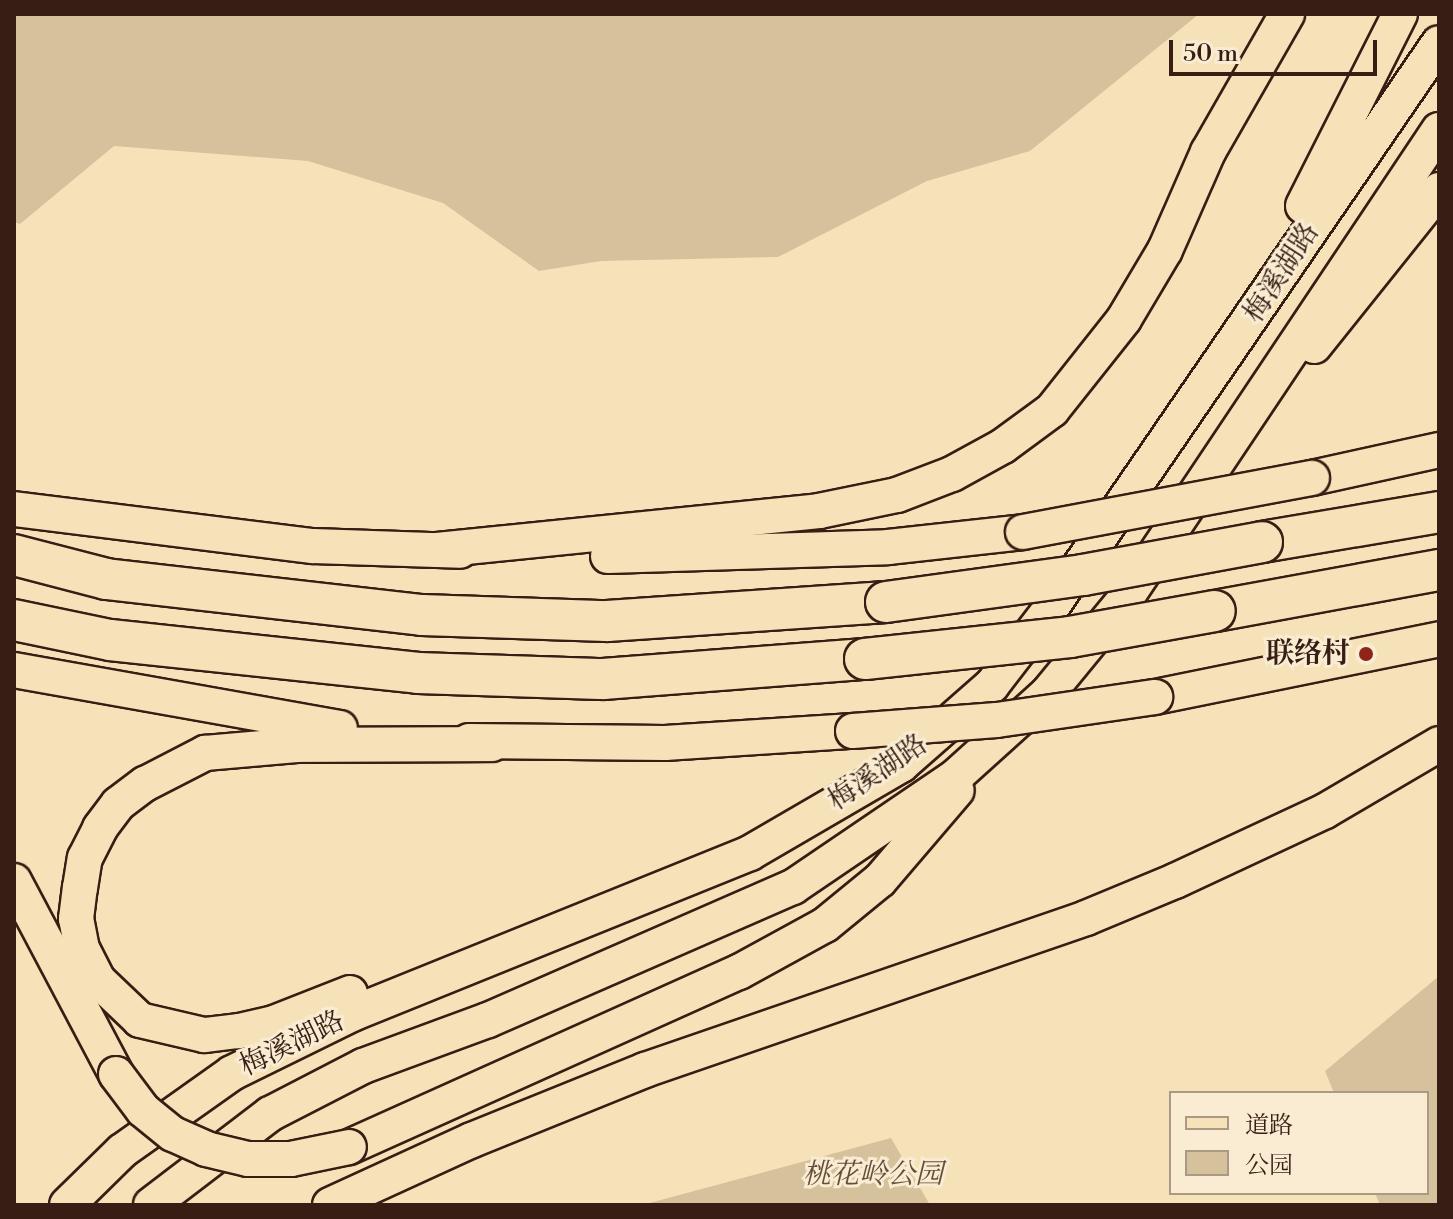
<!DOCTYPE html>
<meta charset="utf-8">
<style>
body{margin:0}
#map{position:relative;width:1453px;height:1219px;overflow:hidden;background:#f6e2b9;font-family:"Libre Bodoni","Noto Serif SC",serif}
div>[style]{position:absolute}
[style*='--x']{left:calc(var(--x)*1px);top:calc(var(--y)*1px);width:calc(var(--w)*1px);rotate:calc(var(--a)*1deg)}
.green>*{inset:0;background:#d6c19d}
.roads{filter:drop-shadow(2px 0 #371d13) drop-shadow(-2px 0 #371d13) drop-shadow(0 2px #371d13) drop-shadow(0 -2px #371d13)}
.major>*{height:34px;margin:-17px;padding:0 17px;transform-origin:17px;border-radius:17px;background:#f6e2b9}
.highway>*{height:40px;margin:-20px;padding:0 20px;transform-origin:20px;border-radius:20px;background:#f6e2b9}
.bridges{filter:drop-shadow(2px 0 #371d13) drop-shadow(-2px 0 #371d13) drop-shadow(0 2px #371d13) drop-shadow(0 -2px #371d13)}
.major-bridge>*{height:34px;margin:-17px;padding:0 17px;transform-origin:17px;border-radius:17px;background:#f6e2b9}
.highway-bridge>*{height:40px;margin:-20px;padding:0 20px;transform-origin:20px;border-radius:20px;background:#f6e2b9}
.dots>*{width:22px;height:22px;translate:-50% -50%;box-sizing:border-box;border:4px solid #f9ecd2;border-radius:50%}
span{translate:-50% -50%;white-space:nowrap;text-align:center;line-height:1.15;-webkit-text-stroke:6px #f9ecd2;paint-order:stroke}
.street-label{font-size:28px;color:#371d13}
.poi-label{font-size:28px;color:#371d13;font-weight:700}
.right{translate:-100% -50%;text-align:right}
.park-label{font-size:28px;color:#674e3c;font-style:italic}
.frame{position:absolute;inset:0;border:16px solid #371d13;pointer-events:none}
.legend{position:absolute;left:1169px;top:1091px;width:260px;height:104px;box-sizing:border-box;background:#f9ecd2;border:2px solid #ab9986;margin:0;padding:10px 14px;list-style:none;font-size:24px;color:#371d13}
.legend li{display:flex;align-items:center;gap:16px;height:40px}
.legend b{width:40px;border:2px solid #ab9986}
.scale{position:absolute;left:1169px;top:40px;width:208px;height:36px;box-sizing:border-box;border:4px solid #371d13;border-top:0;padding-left:10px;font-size:24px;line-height:28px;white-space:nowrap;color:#371d13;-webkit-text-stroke:6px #f9ecd2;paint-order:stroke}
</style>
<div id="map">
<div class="green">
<div style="clip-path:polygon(14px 14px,1199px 14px,1030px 151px,927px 181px,778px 257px,601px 261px,539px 271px,443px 203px,308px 161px,114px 146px,20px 224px,14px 222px)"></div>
<div style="clip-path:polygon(1439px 976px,1439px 1205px,1380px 1205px,1375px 1193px,1427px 1193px,1427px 1093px,1334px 1093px,1325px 1071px)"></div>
<div style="clip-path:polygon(891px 1138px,930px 1205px,642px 1205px)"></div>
</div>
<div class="roads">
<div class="major">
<div style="--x:1303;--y:206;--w:215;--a:-63.2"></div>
<div style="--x:1314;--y:346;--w:200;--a:-51.3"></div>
<div style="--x:1312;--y:478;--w:130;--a:-12.4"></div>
<div style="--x:14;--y:509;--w:301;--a:7.1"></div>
<div style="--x:313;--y:546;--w:147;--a:1.9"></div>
<div style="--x:437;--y:550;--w:384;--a:-5.8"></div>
<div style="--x:819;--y:511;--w:80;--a:-11.6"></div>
<div style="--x:897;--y:495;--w:59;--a:-20.9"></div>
<div style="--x:952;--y:474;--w:58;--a:-28.8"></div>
<div style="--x:1003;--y:446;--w:61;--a:-36.3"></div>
<div style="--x:1052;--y:410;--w:116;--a:-51.6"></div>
<div style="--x:1124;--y:319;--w:80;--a:-59.3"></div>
<div style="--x:1165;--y:250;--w:107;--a:-66.3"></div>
<div style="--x:1208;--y:152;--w:159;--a:-60.2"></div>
<div style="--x:608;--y:556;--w:280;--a:-1.8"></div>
<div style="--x:888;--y:547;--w:136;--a:-6.3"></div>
<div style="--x:14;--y:670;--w:331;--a:10.1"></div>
<div style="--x:1155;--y:697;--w:290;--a:-11.5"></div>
<div style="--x:469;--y:741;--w:196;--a:0.6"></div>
<div style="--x:665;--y:743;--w:188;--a:-3.7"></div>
<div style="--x:14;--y:881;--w:218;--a:62.1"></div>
<div style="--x:350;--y:993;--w:82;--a:158.5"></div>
<div style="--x:274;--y:1023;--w:37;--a:167"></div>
<div style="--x:238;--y:1031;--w:34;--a:173"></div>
<div style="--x:204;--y:1035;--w:66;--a:-166.8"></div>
<div style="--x:140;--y:1020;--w:58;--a:-136.4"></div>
<div style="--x:98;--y:980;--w:35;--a:-117"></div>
<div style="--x:82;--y:949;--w:31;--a:-101"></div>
<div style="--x:76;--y:919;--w:31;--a:-83"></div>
<div style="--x:80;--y:888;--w:30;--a:-81"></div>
<div style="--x:85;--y:858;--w:34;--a:-63"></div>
<div style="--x:100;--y:828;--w:30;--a:-53"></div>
<div style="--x:118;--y:804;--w:34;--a:-37"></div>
<div style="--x:145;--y:784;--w:68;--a:-27.3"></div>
<div style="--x:205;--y:753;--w:92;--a:-5"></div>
<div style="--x:297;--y:745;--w:195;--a:-0.3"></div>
<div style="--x:349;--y:1147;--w:427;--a:-24.2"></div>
<div style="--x:739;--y:972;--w:98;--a:-28.7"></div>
<div style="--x:825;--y:925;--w:71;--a:-39.3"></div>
<div style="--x:880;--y:880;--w:118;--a:-49.5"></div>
<div style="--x:67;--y:1205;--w:77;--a:-44.5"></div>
<div style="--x:122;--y:1151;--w:135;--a:-35.3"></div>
<div style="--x:232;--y:1073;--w:136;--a:-26.2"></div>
<div style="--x:354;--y:1013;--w:427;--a:-22"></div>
<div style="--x:750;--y:853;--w:175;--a:-30.2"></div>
<div style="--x:901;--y:765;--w:121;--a:-41.3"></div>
<div style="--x:992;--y:685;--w:97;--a:-52.5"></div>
<div style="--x:1051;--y:608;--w:685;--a:-55.52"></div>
<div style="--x:151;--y:1205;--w:150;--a:-37.4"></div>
<div style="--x:270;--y:1114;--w:105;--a:-27.3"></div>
<div style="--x:363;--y:1066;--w:133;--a:-20.2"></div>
<div style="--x:488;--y:1020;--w:333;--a:-23.6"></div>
<div style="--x:793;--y:887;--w:196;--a:-34.2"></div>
<div style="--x:955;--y:777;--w:125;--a:-42.1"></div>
<div style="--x:1048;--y:693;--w:123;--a:-50.6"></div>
<div style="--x:1126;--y:598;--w:563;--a:-56.23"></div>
<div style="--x:330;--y:1205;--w:156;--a:-24.6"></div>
<div style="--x:472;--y:1140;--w:187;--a:-22"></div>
<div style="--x:645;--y:1070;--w:466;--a:-19"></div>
<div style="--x:1086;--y:918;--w:96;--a:-22.6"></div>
<div style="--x:1175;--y:881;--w:166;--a:-25"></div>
<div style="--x:1325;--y:811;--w:132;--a:-30.4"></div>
</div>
<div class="highway">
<div style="--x:1262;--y:542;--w:180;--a:-9.6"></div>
<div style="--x:14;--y:555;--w:95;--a:14.6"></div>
<div style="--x:106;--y:579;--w:318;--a:6.5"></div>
<div style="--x:422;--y:615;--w:185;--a:1.9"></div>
<div style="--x:607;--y:621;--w:280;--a:-3.9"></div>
<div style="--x:1215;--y:611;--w:228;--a:-10.4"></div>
<div style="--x:14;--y:620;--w:98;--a:11.8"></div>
<div style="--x:110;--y:640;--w:310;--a:6.1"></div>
<div style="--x:418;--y:673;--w:185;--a:1.9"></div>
<div style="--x:603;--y:679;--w:263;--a:-4.4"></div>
</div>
</div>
<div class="bridges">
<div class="major-bridge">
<div style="--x:1023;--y:532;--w:294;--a:-10.6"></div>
<div style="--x:853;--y:731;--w:144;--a:-4.4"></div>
<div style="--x:997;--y:720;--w:160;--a:-8.3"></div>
<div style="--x:116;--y:1074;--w:45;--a:53.1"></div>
<div style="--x:143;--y:1110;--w:38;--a:39"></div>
<div style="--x:173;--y:1134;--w:36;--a:24"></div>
<div style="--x:206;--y:1149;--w:43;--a:13.4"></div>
<div style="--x:248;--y:1159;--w:43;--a:0"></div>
<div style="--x:291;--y:1159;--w:59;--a:-11.7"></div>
</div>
<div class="highway-bridge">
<div style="--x:886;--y:602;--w:199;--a:-7.8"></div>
<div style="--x:1083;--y:575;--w:182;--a:-10.4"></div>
<div style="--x:865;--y:659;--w:206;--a:-6.1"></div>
<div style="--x:1070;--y:637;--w:147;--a:-10.2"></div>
</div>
</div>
<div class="dots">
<div style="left:1366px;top:654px;background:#8f2418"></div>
</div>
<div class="street-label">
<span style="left:1282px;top:273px;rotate:-57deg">梅溪湖路</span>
<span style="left:878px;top:773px;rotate:-34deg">梅溪湖路</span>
<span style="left:292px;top:1044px;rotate:-26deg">梅溪湖路</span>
</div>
<div class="poi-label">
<span class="right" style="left:1350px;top:654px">联络村</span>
</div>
<div class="park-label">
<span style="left:873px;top:1175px">桃花岭公园</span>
</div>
<div class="frame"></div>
<ul class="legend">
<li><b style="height:10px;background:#f6e2b9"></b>道路</li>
<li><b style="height:22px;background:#d6c19d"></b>公园</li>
</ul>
<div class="scale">50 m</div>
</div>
